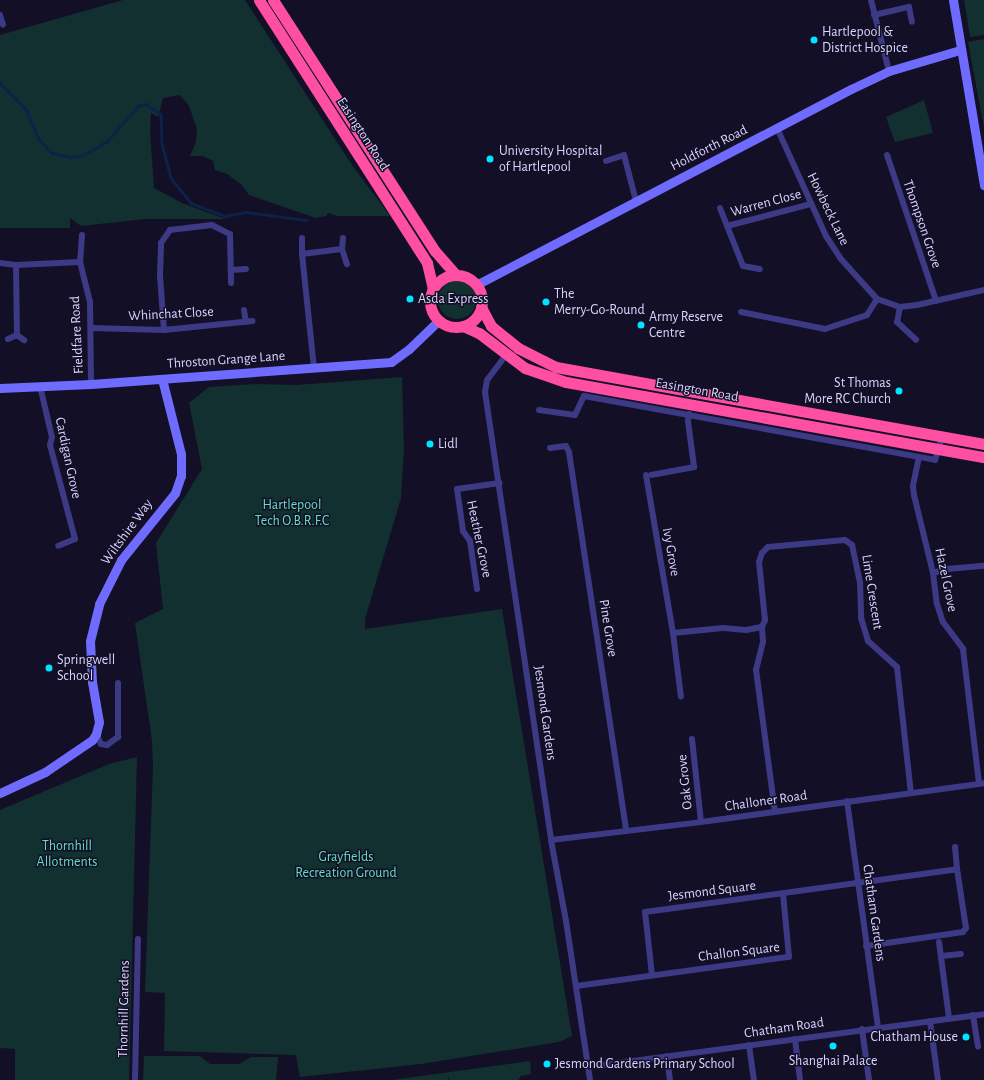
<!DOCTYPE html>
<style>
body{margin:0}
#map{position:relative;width:984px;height:1080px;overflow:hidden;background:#130f26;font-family:"Alegreya Sans",sans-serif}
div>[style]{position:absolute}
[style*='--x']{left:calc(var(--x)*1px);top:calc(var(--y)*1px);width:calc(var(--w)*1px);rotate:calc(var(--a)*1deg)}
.green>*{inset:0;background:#12302f}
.round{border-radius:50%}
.stream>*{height:2.5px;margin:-1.25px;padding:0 1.25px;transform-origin:1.25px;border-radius:1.25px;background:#0c2248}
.street>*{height:6px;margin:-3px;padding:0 3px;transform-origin:3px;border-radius:3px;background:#3d3a85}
.secondary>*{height:9px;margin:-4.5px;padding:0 4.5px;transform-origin:4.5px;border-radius:4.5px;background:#6f6bff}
.highway>*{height:11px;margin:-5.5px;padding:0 5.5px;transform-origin:5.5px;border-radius:5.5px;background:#ff4fa3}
.highway>.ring{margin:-5.5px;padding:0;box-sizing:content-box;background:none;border:11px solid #ff4fa3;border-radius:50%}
.dots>*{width:11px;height:11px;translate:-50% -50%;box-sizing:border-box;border:2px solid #130f26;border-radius:50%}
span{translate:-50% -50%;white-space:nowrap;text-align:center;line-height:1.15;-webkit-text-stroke:3px #130f26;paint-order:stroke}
.poi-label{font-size:14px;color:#d9d4ff}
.left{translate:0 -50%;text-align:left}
.right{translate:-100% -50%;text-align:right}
.street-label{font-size:14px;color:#d9d4ff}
.park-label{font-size:14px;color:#5fe0c0}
</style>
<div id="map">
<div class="green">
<div style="clip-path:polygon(123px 0,245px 0,352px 165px,390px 216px,337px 216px,328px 213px,326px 216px,316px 218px,249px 195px,242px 185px,227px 174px,215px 170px,213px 161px,203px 156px,190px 156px,196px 142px,197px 129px,189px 106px,180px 95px,163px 98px,158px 117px,151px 113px,150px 131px,154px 188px,182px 203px,225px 219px,145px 219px,81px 226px,70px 218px,70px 228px,0 228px,0 35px)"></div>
<div style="clip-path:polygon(964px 0,984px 0,984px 35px,970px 37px)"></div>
<div style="clip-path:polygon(984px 39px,984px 128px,968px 42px)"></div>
<div style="clip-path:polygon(924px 100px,933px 133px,895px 142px,886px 117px)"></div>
<div class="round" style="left:438px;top:281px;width:38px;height:38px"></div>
<div style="clip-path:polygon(402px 377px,404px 450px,401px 498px,365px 619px,365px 629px,502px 609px,572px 1036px,559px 1042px,421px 1064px,300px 1077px,296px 1055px,164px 1051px,165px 993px,145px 992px,153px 765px,152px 741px,135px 623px,163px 609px,156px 543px,202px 469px,189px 403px,209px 387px,255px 384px,296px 385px)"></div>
<div style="clip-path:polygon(137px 757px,129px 1080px,15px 1080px,15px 1049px,0 1048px,0 810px,109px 764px)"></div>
<div style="clip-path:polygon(144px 1056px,200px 1056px,210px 1064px,239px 1064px,251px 1057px,278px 1057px,276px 1080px,143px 1080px)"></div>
<div style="clip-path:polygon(530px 1061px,531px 1074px,521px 1076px,518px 1080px,449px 1080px,448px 1076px,448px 1080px,392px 1080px)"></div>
</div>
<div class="stream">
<div style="--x:0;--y:83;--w:37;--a:45"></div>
<div style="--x:26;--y:109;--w:33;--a:67"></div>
<div style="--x:39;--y:139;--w:19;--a:47"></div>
<div style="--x:52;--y:153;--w:19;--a:12"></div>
<div style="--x:71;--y:157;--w:10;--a:-6"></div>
<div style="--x:81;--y:156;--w:29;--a:-29"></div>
<div style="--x:106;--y:142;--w:48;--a:-48.4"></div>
<div style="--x:138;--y:106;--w:8;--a:-14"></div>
<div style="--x:146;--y:104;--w:18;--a:34"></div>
<div style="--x:161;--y:114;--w:30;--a:88"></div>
<div style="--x:162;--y:144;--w:35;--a:75"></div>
<div style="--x:171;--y:178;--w:32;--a:51"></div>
<div style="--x:191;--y:203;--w:36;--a:21"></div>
<div style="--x:225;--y:216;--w:21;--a:-11"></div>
<div style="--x:246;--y:212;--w:61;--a:7.6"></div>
</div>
<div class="street">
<div style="--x:871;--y:0;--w:73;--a:75.8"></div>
<div style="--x:0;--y:15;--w:10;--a:73"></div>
<div style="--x:874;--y:15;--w:36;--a:-13"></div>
<div style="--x:909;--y:7;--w:15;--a:79"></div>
<div style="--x:777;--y:128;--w:119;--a:65.6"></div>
<div style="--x:826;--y:236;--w:27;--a:57"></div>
<div style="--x:841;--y:259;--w:54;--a:48"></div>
<div style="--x:877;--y:299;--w:24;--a:19"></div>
<div style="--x:900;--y:307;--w:17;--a:-7"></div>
<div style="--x:917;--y:305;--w:69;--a:-12.6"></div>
<div style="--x:887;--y:155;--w:154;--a:71.4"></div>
<div style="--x:606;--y:161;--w:19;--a:-18"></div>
<div style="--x:624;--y:155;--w:48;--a:75.4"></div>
<div style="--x:720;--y:208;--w:62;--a:68.4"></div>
<div style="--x:743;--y:266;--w:17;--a:10"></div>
<div style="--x:727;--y:226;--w:87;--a:-14.7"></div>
<div style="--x:82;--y:235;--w:27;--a:94"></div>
<div style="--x:80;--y:262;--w:41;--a:76"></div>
<div style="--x:90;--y:302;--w:82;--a:89.3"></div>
<div style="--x:302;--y:238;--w:16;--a:90"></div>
<div style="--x:343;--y:238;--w:11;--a:95"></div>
<div style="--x:342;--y:249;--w:16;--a:72"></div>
<div style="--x:0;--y:263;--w:16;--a:7"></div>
<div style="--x:16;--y:265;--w:64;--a:-2.7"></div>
<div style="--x:16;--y:265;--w:70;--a:89.2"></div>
<div style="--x:231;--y:270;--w:15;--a:-4"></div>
<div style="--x:900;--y:307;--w:15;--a:101"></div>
<div style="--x:897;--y:322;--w:26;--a:43"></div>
<div style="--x:244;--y:310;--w:12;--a:81"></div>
<div style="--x:741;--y:312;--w:86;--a:11.4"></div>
<div style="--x:825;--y:329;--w:44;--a:-18.4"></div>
<div style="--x:867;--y:315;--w:19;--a:-58"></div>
<div style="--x:91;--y:328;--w:73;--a:1.6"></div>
<div style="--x:164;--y:330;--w:89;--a:-5.8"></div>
<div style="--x:164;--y:330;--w:55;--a:-94.2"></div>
<div style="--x:160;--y:275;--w:32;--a:-88"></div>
<div style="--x:161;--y:243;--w:16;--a:-55"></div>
<div style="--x:170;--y:230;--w:42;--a:-6.8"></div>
<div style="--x:212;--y:225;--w:20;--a:27"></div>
<div style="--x:230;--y:234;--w:49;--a:88.8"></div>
<div style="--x:8;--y:339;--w:10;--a:-24"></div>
<div style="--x:17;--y:335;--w:9;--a:36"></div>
<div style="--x:506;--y:355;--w:31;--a:127"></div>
<div style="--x:487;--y:380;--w:12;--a:99"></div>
<div style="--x:485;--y:392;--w:453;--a:81.6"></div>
<div style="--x:551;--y:840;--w:82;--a:79.5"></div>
<div style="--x:566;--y:921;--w:161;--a:81.4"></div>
<div style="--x:314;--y:368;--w:115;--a:-96"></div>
<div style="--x:302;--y:254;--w:40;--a:-7.1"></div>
<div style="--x:40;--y:386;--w:52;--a:76.8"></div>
<div style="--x:52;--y:437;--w:8;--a:104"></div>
<div style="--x:50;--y:445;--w:97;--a:75.1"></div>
<div style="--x:75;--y:539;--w:18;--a:158"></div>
<div style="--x:539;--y:410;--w:36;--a:8"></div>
<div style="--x:575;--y:415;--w:21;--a:-65"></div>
<div style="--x:584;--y:396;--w:357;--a:10.3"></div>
<div style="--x:935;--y:460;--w:24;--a:-73"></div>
<div style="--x:550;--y:448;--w:16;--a:-7"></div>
<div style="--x:566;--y:446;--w:7;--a:63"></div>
<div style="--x:569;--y:452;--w:383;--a:81.4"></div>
<div style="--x:919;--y:457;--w:30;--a:102"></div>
<div style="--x:913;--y:486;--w:9;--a:84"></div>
<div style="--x:914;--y:495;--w:80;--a:76.3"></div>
<div style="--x:933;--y:573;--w:31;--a:83"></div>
<div style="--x:937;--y:604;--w:19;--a:72"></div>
<div style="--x:943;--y:622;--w:34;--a:53"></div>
<div style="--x:963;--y:649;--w:135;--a:83.2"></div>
<div style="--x:646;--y:475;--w:160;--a:80.3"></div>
<div style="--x:673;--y:633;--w:50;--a:-5.7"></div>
<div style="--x:723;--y:628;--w:23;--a:5"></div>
<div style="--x:746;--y:630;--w:16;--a:-11"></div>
<div style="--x:651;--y:475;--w:44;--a:-10.5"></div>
<div style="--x:694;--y:467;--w:46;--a:-97.4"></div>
<div style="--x:688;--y:421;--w:7;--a:-82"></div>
<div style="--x:933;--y:573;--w:15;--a:-16"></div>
<div style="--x:947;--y:569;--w:37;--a:-5"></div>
<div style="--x:477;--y:589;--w:49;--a:-98.3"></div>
<div style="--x:470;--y:541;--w:12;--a:-125"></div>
<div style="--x:463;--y:531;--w:42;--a:-98.1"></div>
<div style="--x:457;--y:489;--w:43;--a:-7.9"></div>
<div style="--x:673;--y:633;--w:64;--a:82.9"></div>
<div style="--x:96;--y:734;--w:11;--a:63"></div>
<div style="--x:101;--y:744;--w:6;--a:9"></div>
<div style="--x:107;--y:745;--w:14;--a:-36"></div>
<div style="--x:118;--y:737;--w:54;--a:-90"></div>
<div style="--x:692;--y:739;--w:83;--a:83.8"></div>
<div style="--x:847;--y:801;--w:228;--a:82.2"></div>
<div style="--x:775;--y:812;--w:143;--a:-97.6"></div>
<div style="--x:756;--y:670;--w:29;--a:-76"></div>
<div style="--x:763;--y:642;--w:15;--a:-94"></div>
<div style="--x:762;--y:627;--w:8;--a:-67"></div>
<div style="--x:765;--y:620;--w:58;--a:-95.9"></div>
<div style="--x:759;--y:562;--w:9;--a:-72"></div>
<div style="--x:762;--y:553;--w:8;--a:-45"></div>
<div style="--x:768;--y:547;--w:77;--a:-5.2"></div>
<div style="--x:845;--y:540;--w:9;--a:36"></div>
<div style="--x:852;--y:545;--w:39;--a:78"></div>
<div style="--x:860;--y:583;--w:35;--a:88"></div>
<div style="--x:861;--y:618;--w:24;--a:73"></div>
<div style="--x:868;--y:641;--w:39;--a:42"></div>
<div style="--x:897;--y:667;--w:127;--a:83.7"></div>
<div style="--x:551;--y:840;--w:151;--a:-6.8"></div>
<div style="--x:701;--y:822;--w:286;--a:-7.8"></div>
<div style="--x:939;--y:942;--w:77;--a:82.5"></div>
<div style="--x:866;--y:946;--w:98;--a:-8.2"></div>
<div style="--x:963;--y:932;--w:5;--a:-53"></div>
<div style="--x:966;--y:928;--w:60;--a:-98.7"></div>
<div style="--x:941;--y:956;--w:20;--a:-6"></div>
<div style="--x:652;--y:975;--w:63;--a:-96.3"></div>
<div style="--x:645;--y:912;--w:315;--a:-7.8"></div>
<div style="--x:957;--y:869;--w:22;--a:-95"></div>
<div style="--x:576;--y:986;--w:215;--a:-7.8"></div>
<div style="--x:789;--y:957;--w:63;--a:-95.4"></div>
<div style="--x:973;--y:1015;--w:32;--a:81"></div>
<div style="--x:930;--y:1021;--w:60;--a:82.3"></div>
<div style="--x:862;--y:1029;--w:51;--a:82.2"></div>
<div style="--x:795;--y:1039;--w:41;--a:83"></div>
<div style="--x:749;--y:1045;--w:35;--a:82"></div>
<div style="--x:667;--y:1056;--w:24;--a:83"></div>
<div style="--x:588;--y:1067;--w:400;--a:-7.6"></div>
<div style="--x:135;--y:1080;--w:141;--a:-88.8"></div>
</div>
<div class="secondary">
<div style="--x:953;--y:0;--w:188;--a:80.5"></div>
<div style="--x:476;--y:285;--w:423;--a:-27.6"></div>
<div style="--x:851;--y:89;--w:42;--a:-25.3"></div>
<div style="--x:889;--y:71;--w:74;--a:-16.5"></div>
<div style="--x:0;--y:388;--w:91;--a:-2.5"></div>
<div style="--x:91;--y:384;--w:301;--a:-4.2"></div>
<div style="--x:391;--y:362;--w:22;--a:-36"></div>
<div style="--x:409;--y:349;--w:40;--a:-44"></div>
<div style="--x:0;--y:793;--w:50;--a:-25"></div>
<div style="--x:45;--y:772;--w:57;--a:-34.2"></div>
<div style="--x:92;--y:740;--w:7;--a:-56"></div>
<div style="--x:96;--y:734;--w:12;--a:-76"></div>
<div style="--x:99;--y:722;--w:41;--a:-99.9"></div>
<div style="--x:92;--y:682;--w:41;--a:-92.8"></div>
<div style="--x:90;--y:641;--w:38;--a:-76"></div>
<div style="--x:99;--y:604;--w:49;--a:-63.4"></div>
<div style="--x:121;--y:560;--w:86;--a:-51.1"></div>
<div style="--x:175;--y:493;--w:18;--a:-71"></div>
<div style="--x:181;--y:476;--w:22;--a:-90"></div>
<div style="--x:181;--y:454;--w:77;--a:-104.2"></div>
</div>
<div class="highway">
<div style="--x:259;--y:0;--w:312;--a:57.4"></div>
<div style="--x:427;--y:263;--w:26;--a:77"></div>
<div style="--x:273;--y:0;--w:299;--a:57.2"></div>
<div style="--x:435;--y:251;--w:32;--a:49"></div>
<div class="ring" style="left:430px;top:275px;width:41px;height:41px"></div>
<div style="--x:481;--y:307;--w:21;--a:62"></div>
<div style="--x:491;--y:326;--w:35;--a:39"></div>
<div style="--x:518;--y:348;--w:42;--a:26.6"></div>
<div style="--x:556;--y:367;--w:435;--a:10.2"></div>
<div style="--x:463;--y:326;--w:17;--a:24"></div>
<div style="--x:479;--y:333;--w:58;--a:37.3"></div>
<div style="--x:525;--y:368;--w:43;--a:18.9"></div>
<div style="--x:566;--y:382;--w:425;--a:10.2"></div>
</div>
<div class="dots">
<div style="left:814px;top:40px;background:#00e5ff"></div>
<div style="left:490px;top:159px;background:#00e5ff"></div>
<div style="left:410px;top:299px;background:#00e5ff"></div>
<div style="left:546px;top:302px;background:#00e5ff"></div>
<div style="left:641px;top:325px;background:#00e5ff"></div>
<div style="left:899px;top:391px;background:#00e5ff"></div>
<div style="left:430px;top:444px;background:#00e5ff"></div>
<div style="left:49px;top:668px;background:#00e5ff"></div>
<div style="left:966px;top:1037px;background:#00e5ff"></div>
<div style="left:833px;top:1046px;background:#00e5ff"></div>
<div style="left:547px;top:1064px;background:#00e5ff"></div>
</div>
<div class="poi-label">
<span class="left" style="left:822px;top:40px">Hartlepool &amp;<br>District Hospice</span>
<span class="left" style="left:499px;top:159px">University Hospital<br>of Hartlepool</span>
<span class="left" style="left:554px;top:302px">The<br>Merry-Go-Round</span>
<span class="left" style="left:418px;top:299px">Asda Express</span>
<span class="left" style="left:649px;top:325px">Army Reserve<br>Centre</span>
<span class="right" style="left:891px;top:391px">St Thomas<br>More RC Church</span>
<span class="left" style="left:438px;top:444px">Lidl</span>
<span class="left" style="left:57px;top:668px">Springwell<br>School</span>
<span class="right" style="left:958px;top:1037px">Chatham House</span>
<span style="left:833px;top:1061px">Shanghai Palace</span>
<span class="left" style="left:555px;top:1064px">Jesmond Gardens Primary School</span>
</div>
<div class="street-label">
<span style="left:363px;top:134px;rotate:57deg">Easington Road</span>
<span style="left:709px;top:148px;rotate:-27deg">Holdforth Road</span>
<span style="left:766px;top:203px;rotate:-15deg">Warren Close</span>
<span style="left:828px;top:209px;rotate:64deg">Howbeck Lane</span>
<span style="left:922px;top:224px;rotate:71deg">Thompson Grove</span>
<span style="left:171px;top:314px;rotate:-3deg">Whinchat Close</span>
<span style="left:77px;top:335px;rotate:-93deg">Fieldfare Road</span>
<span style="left:226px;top:360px;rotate:-4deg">Throston Grange Lane</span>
<span style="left:697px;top:390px;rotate:10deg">Easington Road</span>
<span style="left:68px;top:458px;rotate:78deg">Cardigan Grove</span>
<span style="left:127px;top:532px;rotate:-54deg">Wiltshire Way</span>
<span style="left:479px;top:539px;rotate:78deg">Heather Grove</span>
<span style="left:671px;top:552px;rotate:80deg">Ivy Grove</span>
<span style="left:946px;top:580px;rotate:78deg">Hazel Grove</span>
<span style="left:872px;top:592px;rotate:81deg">Lime Crescent</span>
<span style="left:608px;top:628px;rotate:81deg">Pine Grove</span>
<span style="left:545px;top:713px;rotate:82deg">Jesmond Gardens</span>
<span style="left:685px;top:782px;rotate:-96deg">Oak Grove</span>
<span style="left:766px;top:801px;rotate:-8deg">Challoner Road</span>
<span style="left:712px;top:891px;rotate:-7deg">Jesmond Square</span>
<span style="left:874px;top:913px;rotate:82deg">Chatham Gardens</span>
<span style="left:739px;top:952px;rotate:-7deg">Challon Square</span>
<span style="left:124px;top:1009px;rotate:-89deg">Thornhill Gardens</span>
<span style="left:784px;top:1028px;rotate:-8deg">Chatham Road</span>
</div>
<div class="park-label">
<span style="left:292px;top:513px">Hartlepool<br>Tech O.B.R.F.C</span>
<span style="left:67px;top:854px">Thornhill<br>Allotments</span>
<span style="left:346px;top:865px">Grayfields<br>Recreation Ground</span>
</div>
</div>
